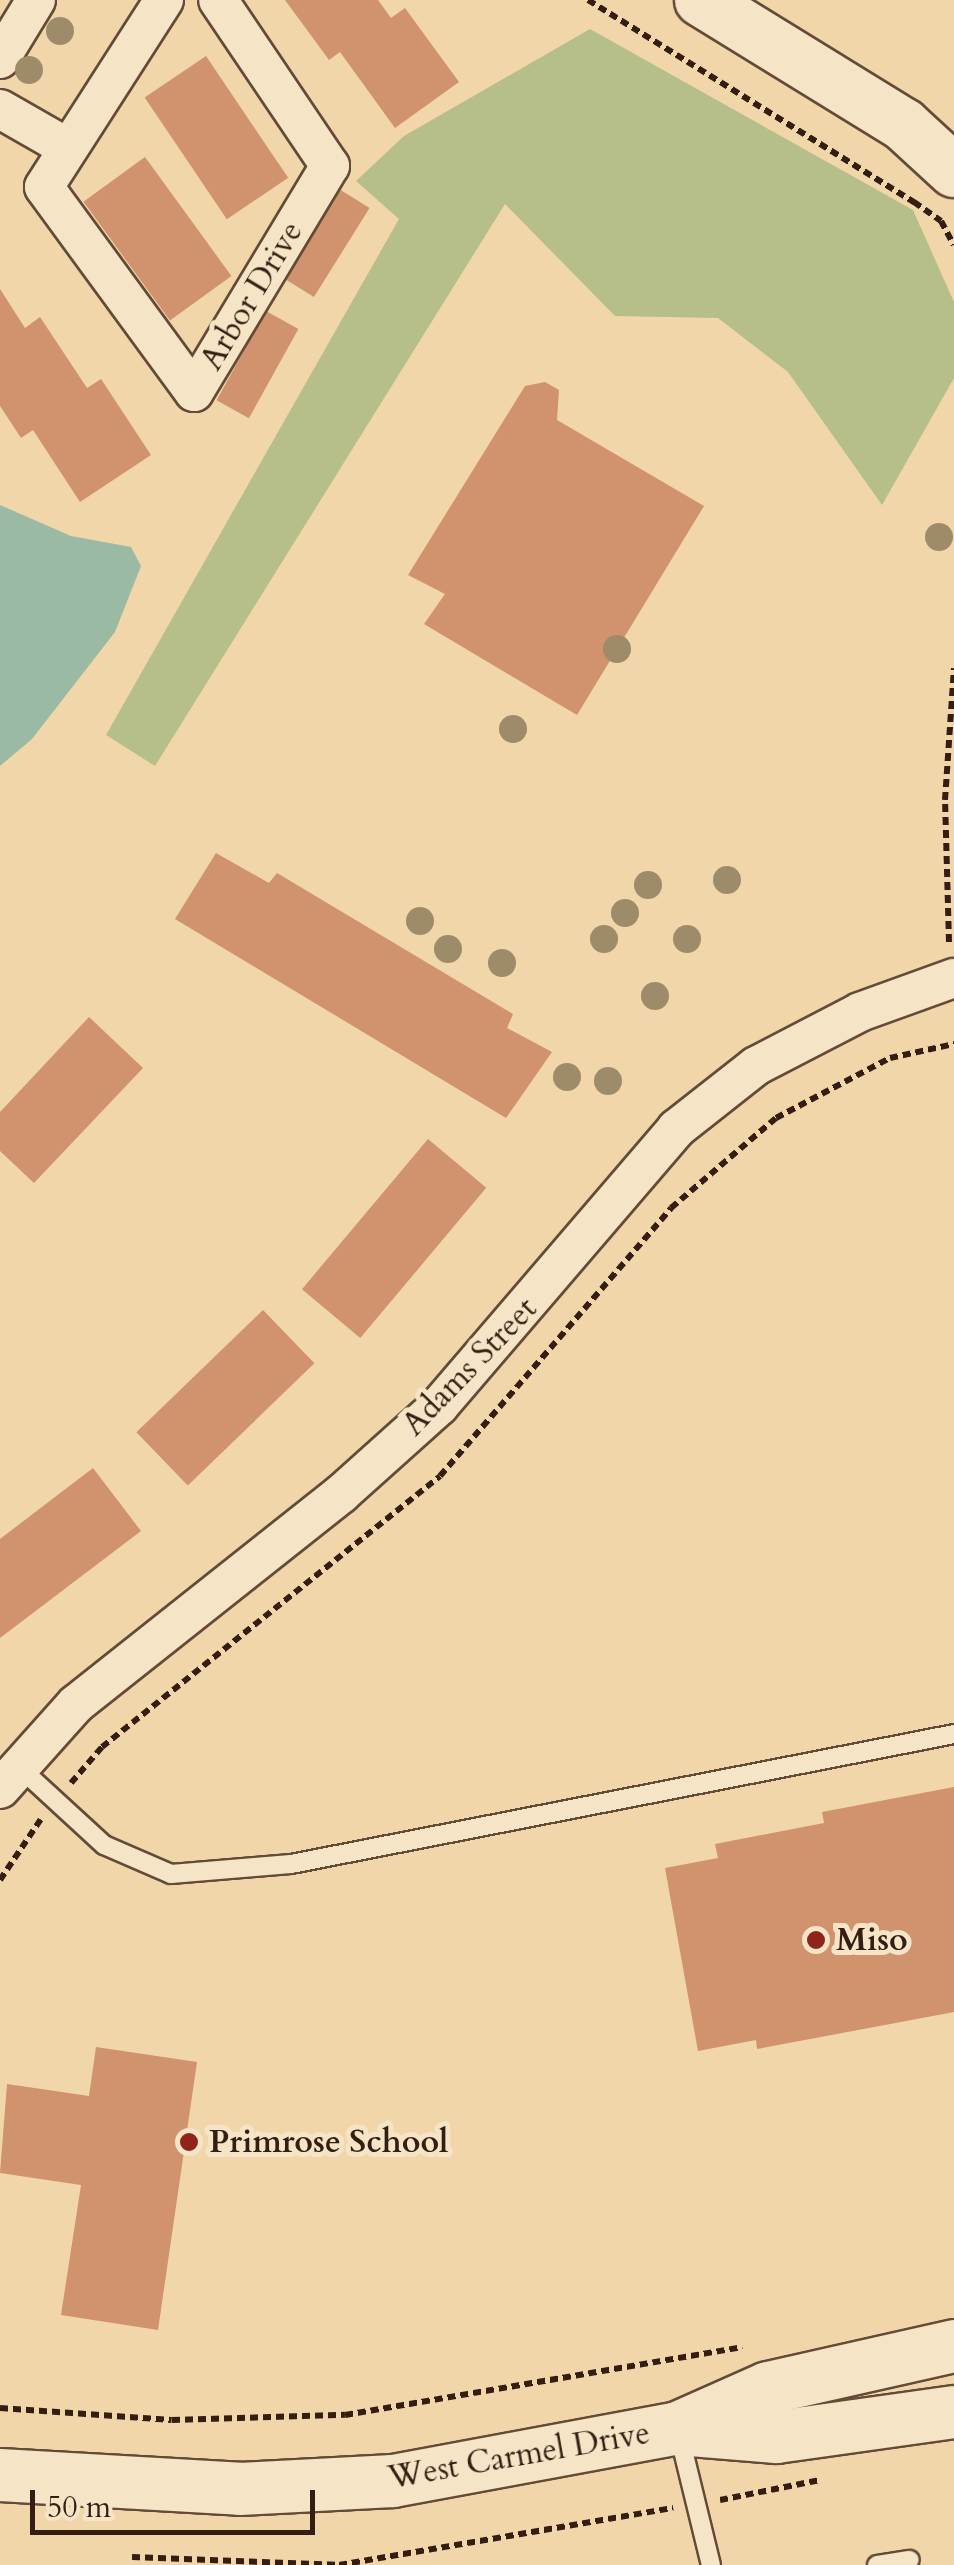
<!DOCTYPE html>
<style>
body{margin:0}
#map{position:relative;width:954px;height:2565px;overflow:hidden;background:#f0d6a8;font-family:Cardo,serif}
div>[style]{position:absolute}
[style*='--x']{left:calc(var(--x)*1px);top:calc(var(--y)*1px);width:calc(var(--w)*1px);rotate:calc(var(--a)*1deg)}
.green>*{inset:0;background:#b6be8a}
.water>*{inset:0;background:#9bbaa3}
.building>*{inset:0;background:#d1926e;transform-origin:0 0}
.path>*{height:6px;margin-top:-3px;transform-origin:0;background:repeating-linear-gradient(90deg,#341d12 0 8px,transparent 0 13px)}
.roads{filter:drop-shadow(2px 0 #634b38) drop-shadow(-2px 0 #634b38) drop-shadow(0 2px #634b38) drop-shadow(0 -2px #634b38)}
.lane>*{height:18px;margin:-9px;padding:0 9px;transform-origin:9px;border-radius:9px;background:#f5e4c6}
.street>*{height:38px;margin:-19px;padding:0 19px;transform-origin:19px;border-radius:19px;background:#f5e4c6}
.secondary>*{height:52px;margin:-26px;padding:0 26px;transform-origin:26px;border-radius:26px;background:#f5e4c6}
.trees>*{width:28px;height:28px;margin:-14px;border-radius:50%;background:#9e8b69}
.dots>*{width:28px;height:28px;translate:-50% -50%;box-sizing:border-box;border:5px solid #f5e4c6;border-radius:50%}
span{translate:-50% -50%;white-space:nowrap;text-align:center;line-height:1.15;-webkit-text-stroke:10px #f5e4c6;paint-order:stroke}
.street-label{font-size:32px;color:#341d12}
.poi-label{font-size:32px;color:#341d12;font-weight:700}
.left{translate:0 -50%;text-align:left}
.scale{position:absolute;left:30px;top:2490px;width:285px;height:45px;box-sizing:border-box;border:5px solid #341d12;border-top:0;padding-left:12px;font-size:30px;line-height:35px;white-space:nowrap;color:#341d12;-webkit-text-stroke:8px #f5e4c6;paint-order:stroke}
</style>
<div id="map">
<div class="green">
<div style="clip-path:polygon(590px 29px,913px 210px,954px 302px,954px 378px,882px 505px,788px 372px,718px 318px,615px 316px,505px 204px,155px 766px,106px 735px,399px 219px,356px 181px,404px 136px)"></div>
</div>
<div class="water">
<div style="clip-path:polygon(0 505px,71px 536px,131px 547px,141px 566px,115px 632px,32px 739px,0 766px)"></div>
</div>
<div class="building">
<div style="clip-path:polygon(285px 0,378px 0,391px 18px,405px 8px,459px 82px,395px 128px,340px 52px,329px 60px)"></div>
<div style="left:206px;top:56px;width:147px;height:74px;rotate:56deg"></div>
<div style="left:145px;top:157px;width:147px;height:76px;rotate:54deg"></div>
<div style="left:339px;top:189px;width:36px;height:105px;rotate:32deg"></div>
<div style="clip-path:polygon(0 289px,25px 328px,40px 317px,87px 388px,101px 379px,151px 455px,80px 502px,33px 430px,21px 438px,0 406px)"></div>
<div style="left:266px;top:311px;width:37px;height:102px;rotate:29deg"></div>
<div style="clip-path:polygon(545px 382px,559px 390px,557px 420px,704px 506px,577px 715px,424px 624px,445px 594px,408px 575px,525px 386px)"></div>
<div style="clip-path:polygon(216px 853px,269px 883px,277px 873px,513px 1014px,507px 1028px,552px 1052px,506px 1118px,175px 919px)"></div>
<div style="clip-path:polygon(89px 1017px,143px 1068px,34px 1183px,0 1151px,0 1112px)"></div>
<div style="left:428px;top:1139px;width:76px;height:196px;rotate:40deg"></div>
<div style="left:263px;top:1310px;width:74px;height:176px;rotate:46deg"></div>
<div style="clip-path:polygon(93px 1468px,141px 1531px,0 1638px,0 1539px)"></div>
<div style="clip-path:polygon(954px 1787px,954px 2012px,757px 2049px,756px 2040px,698px 2051px,665px 1868px,718px 1858px,715px 1844px,824px 1823px,822px 1812px)"></div>
<div style="clip-path:polygon(96px 2047px,197px 2062px,158px 2330px,61px 2315px,81px 2185px,0 2173px,7px 2084px,89px 2096px)"></div>
</div>
<div class="path">
<div style="--x:588;--y:0;--w:384;--a:31.8"></div>
<div style="--x:914;--y:202;--w:33;--a:35"></div>
<div style="--x:941;--y:221;--w:27;--a:62"></div>
<div style="--x:949;--y:942;--w:142;--a:-91.6"></div>
<div style="--x:945;--y:800;--w:132;--a:-86.1"></div>
<div style="--x:71;--y:1783;--w:48;--a:-49.3"></div>
<div style="--x:102;--y:1747;--w:433;--a:-38.7"></div>
<div style="--x:440;--y:1476;--w:354;--a:-49.2"></div>
<div style="--x:671;--y:1208;--w:138;--a:-40.6"></div>
<div style="--x:776;--y:1118;--w:129;--a:-27.8"></div>
<div style="--x:890;--y:1058;--w:66;--a:-12.3"></div>
<div style="--x:0;--y:1880;--w:73;--a:-56.1"></div>
<div style="--x:0;--y:2408;--w:172;--a:4"></div>
<div style="--x:172;--y:2420;--w:173;--a:-1.7"></div>
<div style="--x:345;--y:2415;--w:403;--a:-9.7"></div>
<div style="--x:720;--y:2500;--w:102;--a:-11.3"></div>
<div style="--x:132;--y:2557;--w:205;--a:2.2"></div>
<div style="--x:339;--y:2565;--w:339;--a:-9.7"></div>
</div>
<div class="roads">
<div class="lane">
<div style="--x:18;--y:1766;--w:117;--a:42.6"></div>
<div style="--x:104;--y:1845;--w:73;--a:23.4"></div>
<div style="--x:171;--y:1874;--w:120;--a:-4.8"></div>
<div style="--x:291;--y:1864;--w:676;--a:-11.09"></div>
<div style="--x:679;--y:2434;--w:135;--a:76.3"></div>
<div style="--x:877;--y:2565;--w:33;--a:-9"></div>
</div>
<div class="street">
<div style="--x:164;--y:0;--w:222;--a:122.7"></div>
<div style="--x:44;--y:187;--w:254;--a:53.8"></div>
<div style="--x:194;--y:392;--w:264;--a:-59"></div>
<div style="--x:330;--y:166;--w:200;--a:-124"></div>
<div style="--x:0;--y:59;--w:69;--a:-58.6"></div>
<div style="--x:0;--y:109;--w:78;--a:29.8"></div>
<div style="--x:0;--y:1789;--w:114;--a:-48.2"></div>
<div style="--x:76;--y:1704;--w:338;--a:-38.4"></div>
<div style="--x:341;--y:1494;--w:132;--a:-41.9"></div>
<div style="--x:439;--y:1406;--w:365;--a:-49.4"></div>
<div style="--x:676;--y:1129;--w:102;--a:-38.2"></div>
<div style="--x:756;--y:1066;--w:117;--a:-27.4"></div>
<div style="--x:860;--y:1012;--w:100;--a:-19.9"></div>
</div>
<div class="secondary">
<div style="--x:701;--y:0;--w:238;--a:31.6"></div>
<div style="--x:904;--y:125;--w:68;--a:42.6"></div>
<div style="--x:679;--y:2429;--w:98;--a:4.7"></div>
<div style="--x:777;--y:2437;--w:179;--a:-8"></div>
<div style="--x:0;--y:2475;--w:240;--a:3.3"></div>
<div style="--x:240;--y:2489;--w:153;--a:-3"></div>
<div style="--x:393;--y:2481;--w:290;--a:-10.5"></div>
<div style="--x:678;--y:2428;--w:98;--a:-24"></div>
<div style="--x:768;--y:2388;--w:191;--a:-12.7"></div>
</div>
</div>
<div class="trees">
<div style="left:60px;top:31px"></div>
<div style="left:29px;top:70px"></div>
<div style="left:939px;top:537px"></div>
<div style="left:617px;top:649px"></div>
<div style="left:513px;top:729px"></div>
<div style="left:727px;top:880px"></div>
<div style="left:648px;top:885px"></div>
<div style="left:625px;top:913px"></div>
<div style="left:420px;top:921px"></div>
<div style="left:604px;top:939px"></div>
<div style="left:687px;top:939px"></div>
<div style="left:448px;top:949px"></div>
<div style="left:502px;top:963px"></div>
<div style="left:655px;top:996px"></div>
<div style="left:567px;top:1077px"></div>
<div style="left:608px;top:1081px"></div>
</div>
<div class="dots">
<div style="left:816px;top:1940px;background:#8f2418"></div>
<div style="left:189px;top:2142px;background:#8f2418"></div>
</div>
<div class="street-label">
<span style="left:252px;top:296px;rotate:-59deg">Arbor Drive</span>
<span style="left:470px;top:1367px;rotate:-46deg">Adams Street</span>
<span style="left:519px;top:2456px;rotate:-10deg">West Carmel Drive</span>
</div>
<div class="poi-label">
<span class="left" style="left:836px;top:1940px">Miso</span>
<span class="left" style="left:209px;top:2142px">Primrose School</span>
</div>
<div class="scale">50 m</div>
</div>
